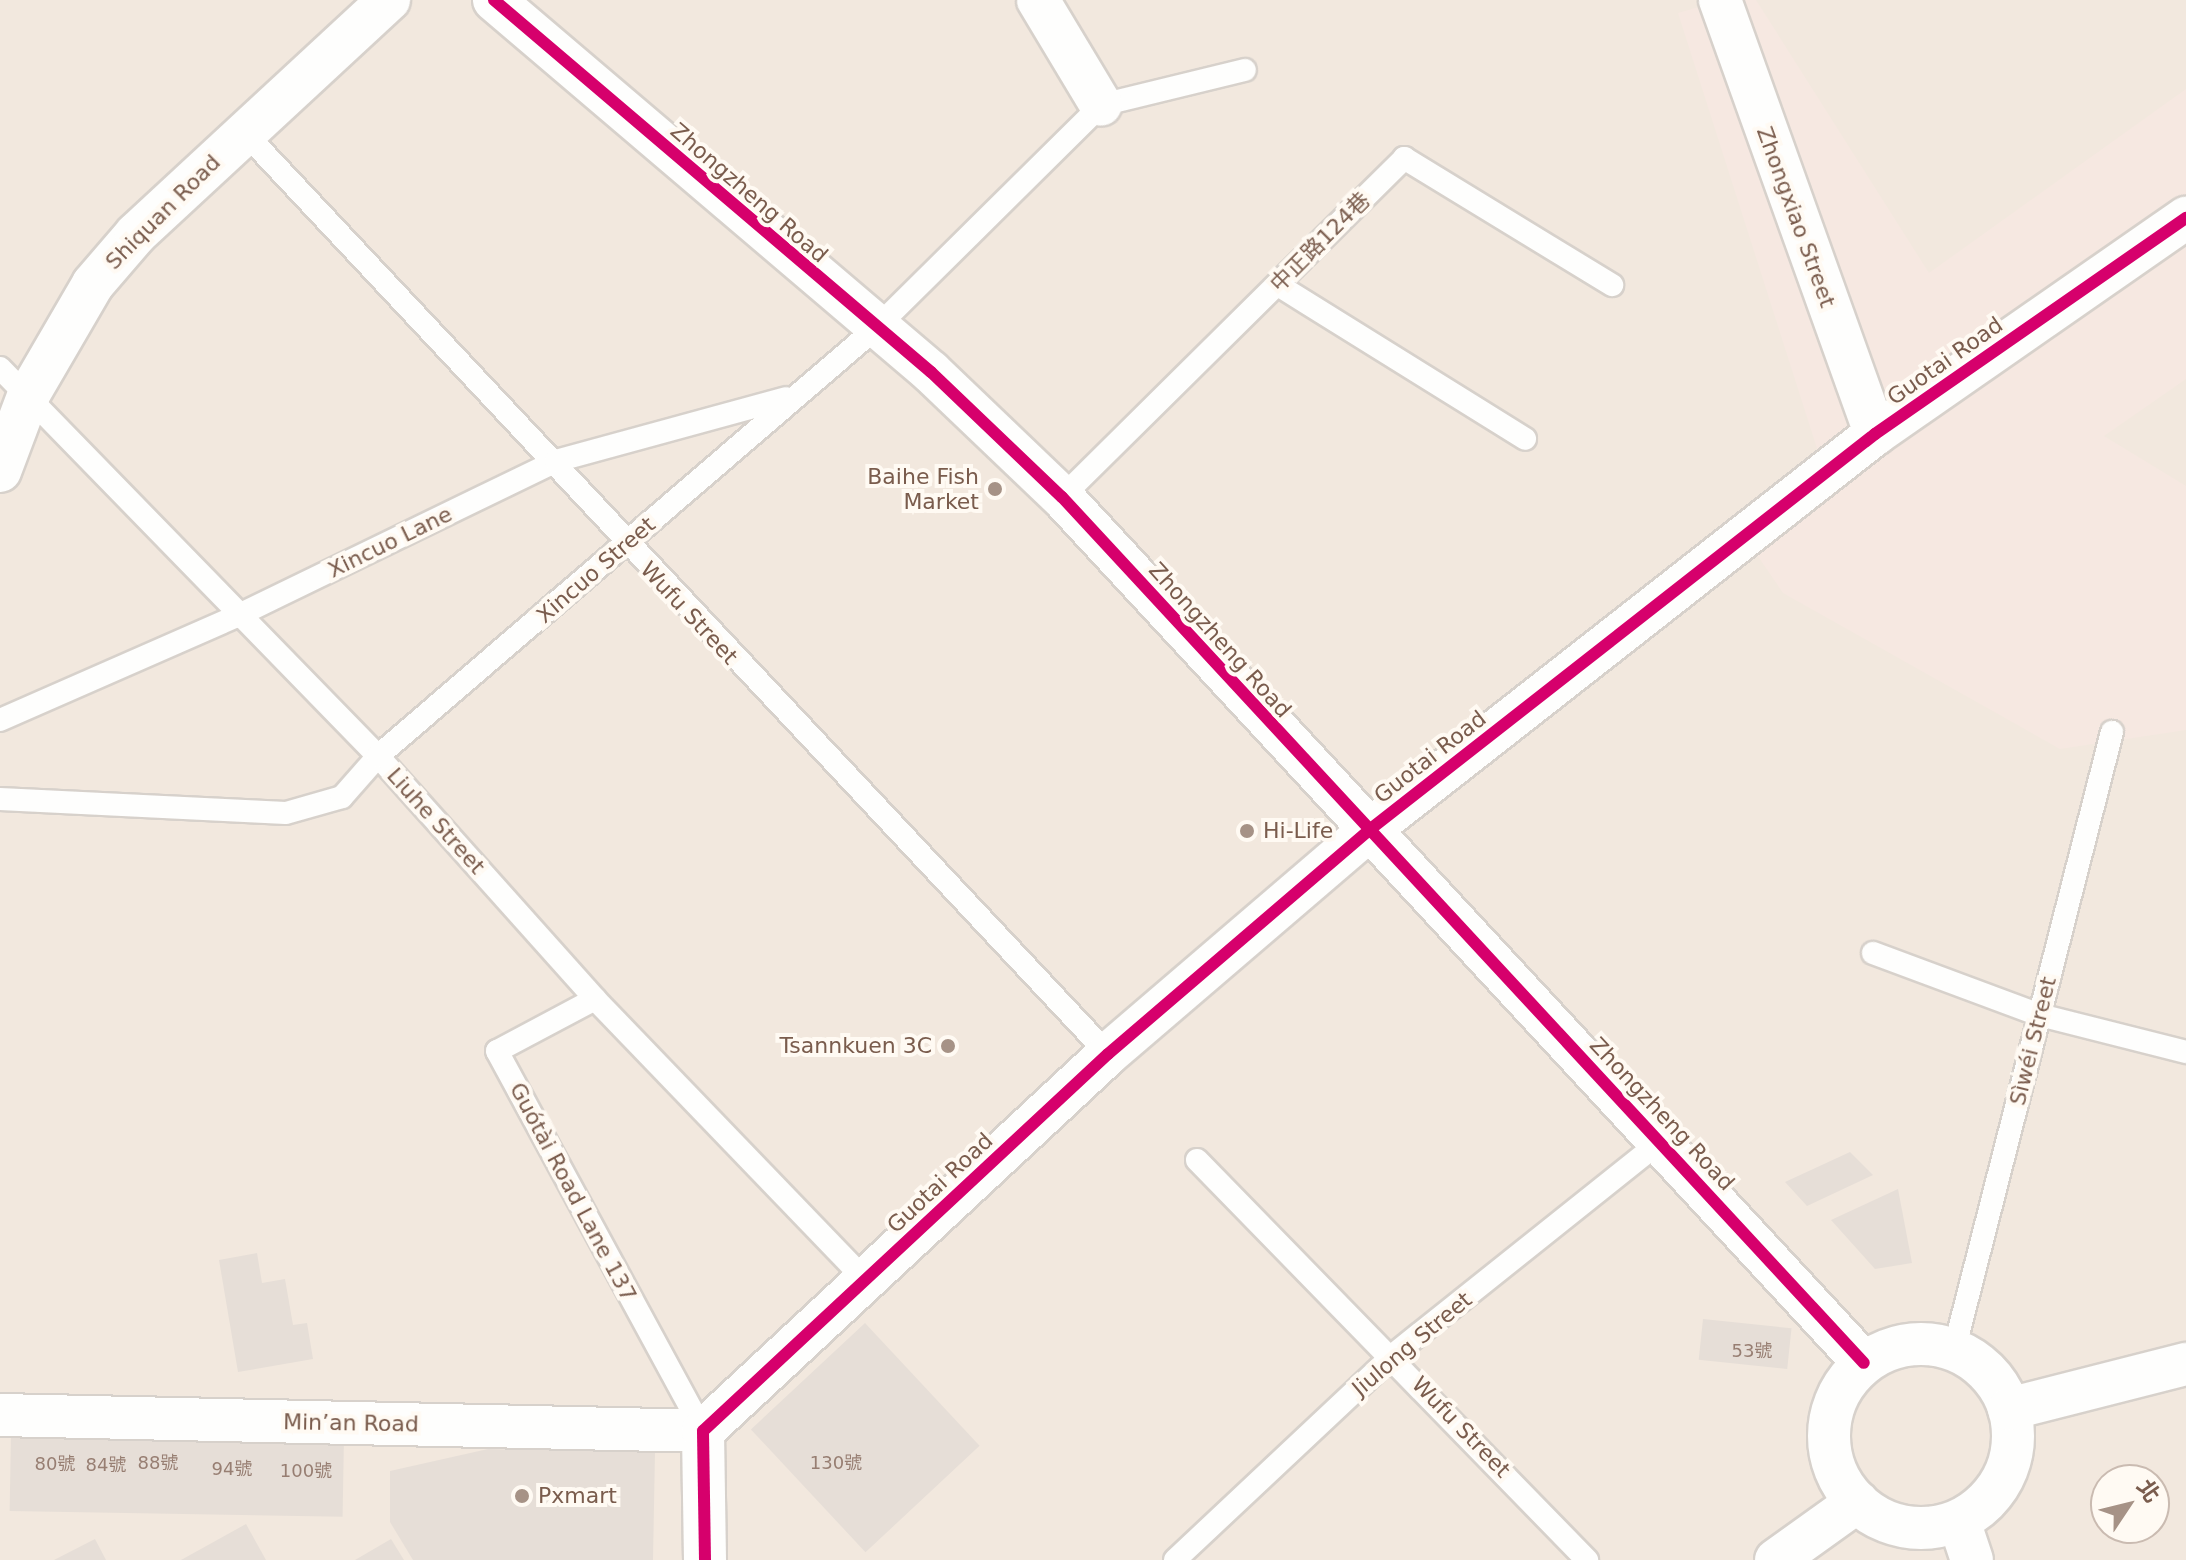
<!DOCTYPE html>
<meta charset="utf-8">
<style>
body{margin:0}
#map{position:relative;width:2186px;height:1560px;overflow:hidden;background:#f9f5f0;font-family:"DejaVu Sans","Noto Sans TC",sans-serif}
div>[style]{position:absolute}
[style*='--x']{left:calc(var(--x)*1px);top:calc(var(--y)*1px);width:calc(var(--w)*1px);rotate:calc(var(--a)*1deg)}
.residential>*{inset:0;background:#f2e8de}
.commercial>*{inset:0;background:#f6e8e1}
.building>*{inset:0;background:#e6ded7;transform-origin:0 0}
.roads{filter:drop-shadow(2px 0 #d7d1cb) drop-shadow(-2px 0 #d7d1cb) drop-shadow(0 2px #d7d1cb) drop-shadow(0 -2px #d7d1cb)}
.lane>*{height:22px;margin:-11px;padding:0 11px;transform-origin:11px;border-radius:11px;background:#fefefd}
.street>*{height:42px;margin:-21px;padding:0 21px;transform-origin:21px;border-radius:21px;background:#fefefd}
.street>.ring{margin:-21px;padding:0;box-sizing:content-box;background:none;border:42px solid #fefefd;border-radius:50%}
.cycleway>*{height:12px;margin:-6px;padding:0 6px;transform-origin:6px;border-radius:6px;background:#d6006c}
.dots>*{width:22px;height:22px;translate:-50% -50%;box-sizing:border-box;border:4px solid #fffaf3;border-radius:50%}
span{translate:-50% -50%;white-space:nowrap;text-align:center;line-height:1.15;-webkit-text-stroke:8px #fffaf3;paint-order:stroke}
.number-label{font-size:18px;color:#977e72}
.number-label span{-webkit-text-stroke-width:0}
.street-label{font-size:22px;color:#7a5c4d}
.poi-label{font-size:22px;color:#7a5c4d}
.right{translate:-100% -50%;text-align:right}
.left{translate:0 -50%;text-align:left}
.north{position:absolute;left:2090px;top:1464px;width:80px;height:80px;box-sizing:border-box;background:#fffaf3;border:2px solid #cabbb1;border-radius:50%;rotate:55deg;font-size:22px;font-weight:700;line-height:32px;text-align:center;color:#7a5c4d}
.north::after{content:'';display:block;margin:auto;width:28px;height:36px;background:#a69286;clip-path:polygon(50% 0,100% 100%,50% 72%,0 100%)}
</style>
<div id="map">
<div class="residential">
<div style="clip-path:polygon(evenodd,0 0,2186px 0,2186px 1560px,0 1560px,0 0,2106px 1480px,2154px 1480px,2154px 1528px,2106px 1528px,2106px 1480px)"></div>
</div>
<div class="commercial">
<div style="clip-path:polygon(1723px 0,1756px 0,1929px 273px,2186px 89px,2186px 379px,2104px 436px,2186px 486px,2186px 730px,2060px 749px,1783px 593px,1738px 527px,1821px 461px,1678px 13px)"></div>
</div>
<div class="building">
<div style="clip-path:polygon(1850px 1152px,1873px 1175px,1807px 1206px,1785px 1182px)"></div>
<div style="clip-path:polygon(1898px 1189px,1912px 1263px,1875px 1269px,1831px 1220px)"></div>
<div style="clip-path:polygon(257px 1253px,262px 1283px,285px 1279px,293px 1325px,307px 1323px,313px 1359px,238px 1372px,219px 1260px)"></div>
<div style="left:1703px;top:1319px;width:89px;height:41px;rotate:6deg"></div>
<div style="left:865px;top:1323px;width:168px;height:156px;rotate:47deg"></div>
<div style="left:11px;top:1433px;width:333px;height:78px;rotate:1deg"></div>
<div style="clip-path:polygon(488px 1449px,655px 1452px,653px 1560px,413px 1560px,390px 1522px,390px 1471px)"></div>
<div style="clip-path:polygon(246px 1524px,266px 1560px,181px 1560px)"></div>
<div style="clip-path:polygon(95px 1539px,106px 1560px,54px 1560px)"></div>
<div style="clip-path:polygon(391px 1539px,404px 1560px,355px 1560px)"></div>
</div>
<div class="roads">
<div class="lane">
<div style="--x:244;--y:132;--w:1264;--a:46.86"></div>
<div style="--x:1278;--y:285;--w:291;--a:31.9"></div>
<div style="--x:0;--y:368;--w:542;--a:45.75"></div>
<div style="--x:378;--y:756;--w:326;--a:48.2"></div>
<div style="--x:595;--y:999;--w:390;--a:46.1"></div>
<div style="--x:1062;--y:497;--w:482;--a:-44.7"></div>
<div style="--x:1404;--y:158;--w:244;--a:31.4"></div>
<div style="--x:0;--y:720;--w:257;--a:-23.7"></div>
<div style="--x:235;--y:617;--w:357;--a:-25.9"></div>
<div style="--x:556;--y:461;--w:238;--a:-15.3"></div>
<div style="--x:0;--y:799;--w:286;--a:2.8"></div>
<div style="--x:286;--y:813;--w:58;--a:-15.9"></div>
<div style="--x:342;--y:797;--w:55;--a:-48.7"></div>
<div style="--x:378;--y:756;--w:657;--a:-40.68"></div>
<div style="--x:876;--y:328;--w:317;--a:-44.7"></div>
<div style="--x:1101;--y:105;--w:148;--a:-13.7"></div>
<div style="--x:1873;--y:953;--w:178;--a:20.4"></div>
<div style="--x:2040;--y:1015;--w:151;--a:14.2"></div>
<div style="--x:595;--y:999;--w:111;--a:152"></div>
<div style="--x:497;--y:1051;--w:432;--a:61.5"></div>
<div style="--x:1197;--y:1160;--w:559;--a:45.73"></div>
<div style="--x:1954;--y:1350;--w:638;--a:-75.66"></div>
<div style="--x:1175;--y:1560;--w:299;--a:-43.2"></div>
<div style="--x:1393;--y:1355;--w:343;--a:-38.6"></div>
</div>
<div class="street">
<div style="--x:494;--y:0;--w:574;--a:40.41"></div>
<div style="--x:931;--y:372;--w:181;--a:43.7"></div>
<div style="--x:1062;--y:497;--w:1180;--a:47.2"></div>
<div style="--x:1038;--y:0;--w:122;--a:59"></div>
<div style="--x:1720;--y:0;--w:461;--a:70.3"></div>
<div style="--x:0;--y:471;--w:82;--a:-69.4"></div>
<div style="--x:29;--y:394;--w:127;--a:-59.8"></div>
<div style="--x:93;--y:284;--w:66;--a:-49.3"></div>
<div style="--x:136;--y:234;--w:345;--a:-42.8"></div>
<div class="ring" style="left:1829px;top:1344px;width:142px;height:142px"></div>
<div style="--x:2009;--y:1409;--w:183;--a:-14.3"></div>
<div style="--x:0;--y:1415;--w:703;--a:1.3"></div>
<div style="--x:1959;--y:1521;--w:41;--a:71.6"></div>
<div style="--x:705;--y:1560;--w:129;--a:-90.9"></div>
<div style="--x:703;--y:1431;--w:553;--a:-42.95"></div>
<div style="--x:1108;--y:1054;--w:343;--a:-40.6"></div>
<div style="--x:1368;--y:831;--w:644;--a:-38.06"></div>
<div style="--x:1875;--y:434;--w:379;--a:-34.8"></div>
<div style="--x:1776;--y:1560;--w:100;--a:-35.6"></div>
</div>
</div>
<div class="cycleway">
<div style="--x:494;--y:0;--w:574;--a:40.41"></div>
<div style="--x:931;--y:372;--w:181;--a:43.7"></div>
<div style="--x:1062;--y:497;--w:1180;--a:47.2"></div>
<div style="--x:705;--y:1560;--w:129;--a:-90.9"></div>
<div style="--x:703;--y:1431;--w:553;--a:-42.95"></div>
<div style="--x:1108;--y:1054;--w:343;--a:-40.6"></div>
<div style="--x:1368;--y:831;--w:644;--a:-38.06"></div>
<div style="--x:1875;--y:434;--w:379;--a:-34.8"></div>
</div>
<div class="dots">
<div style="left:995px;top:489px;background:#a69286"></div>
<div style="left:1247px;top:831px;background:#a69286"></div>
<div style="left:948px;top:1046px;background:#a69286"></div>
<div style="left:522px;top:1496px;background:#a69286"></div>
</div>
<div class="number-label">
<span style="left:1752px;top:1351px">53號</span>
<span style="left:158px;top:1463px">88號</span>
<span style="left:836px;top:1463px">130號</span>
<span style="left:55px;top:1464px">80號</span>
<span style="left:106px;top:1465px">84號</span>
<span style="left:232px;top:1469px">94號</span>
<span style="left:306px;top:1471px">100號</span>
</div>
<div class="street-label">
<span style="left:749px;top:193px;rotate:41deg">Zhongzheng Road</span>
<span style="left:163px;top:212px;rotate:-45deg">Shiquan Road</span>
<span style="left:1796px;top:217px;rotate:70deg">Zhongxiao Street</span>
<span style="left:1320px;top:242px;rotate:-45deg">中正路124巷</span>
<span style="left:1945px;top:361px;rotate:-35deg">Guotai Road</span>
<span style="left:390px;top:542px;rotate:-26deg">Xincuo Lane</span>
<span style="left:596px;top:570px;rotate:-41deg">Xincuo Street</span>
<span style="left:689px;top:613px;rotate:47deg">Wufu Street</span>
<span style="left:1220px;top:640px;rotate:48deg">Zhongzheng Road</span>
<span style="left:1430px;top:757px;rotate:-38deg">Guotai Road</span>
<span style="left:436px;top:821px;rotate:48deg">Liuhe Street</span>
<span style="left:2033px;top:1041px;rotate:-76deg">Sìwéi Street</span>
<span style="left:1662px;top:1114px;rotate:47deg">Zhongzheng Road</span>
<span style="left:940px;top:1183px;rotate:-43deg">Guotai Road</span>
<span style="left:573px;top:1192px;rotate:62deg">Guótài Road Lane 137</span>
<span style="left:1412px;top:1344px;rotate:-40deg">Jiulong Street</span>
<span style="left:351px;top:1423px;rotate:1deg">Min’an Road</span>
<span style="left:1461px;top:1427px;rotate:46deg">Wufu Street</span>
</div>
<div class="poi-label">
<span class="right" style="left:979px;top:489px">Baihe Fish<br>Market</span>
<span class="left" style="left:1263px;top:831px">Hi-Life</span>
<span class="right" style="left:932px;top:1046px">Tsannkuen 3C</span>
<span class="left" style="left:538px;top:1496px">Pxmart</span>
</div>
<div class="north">北</div>
</div>
